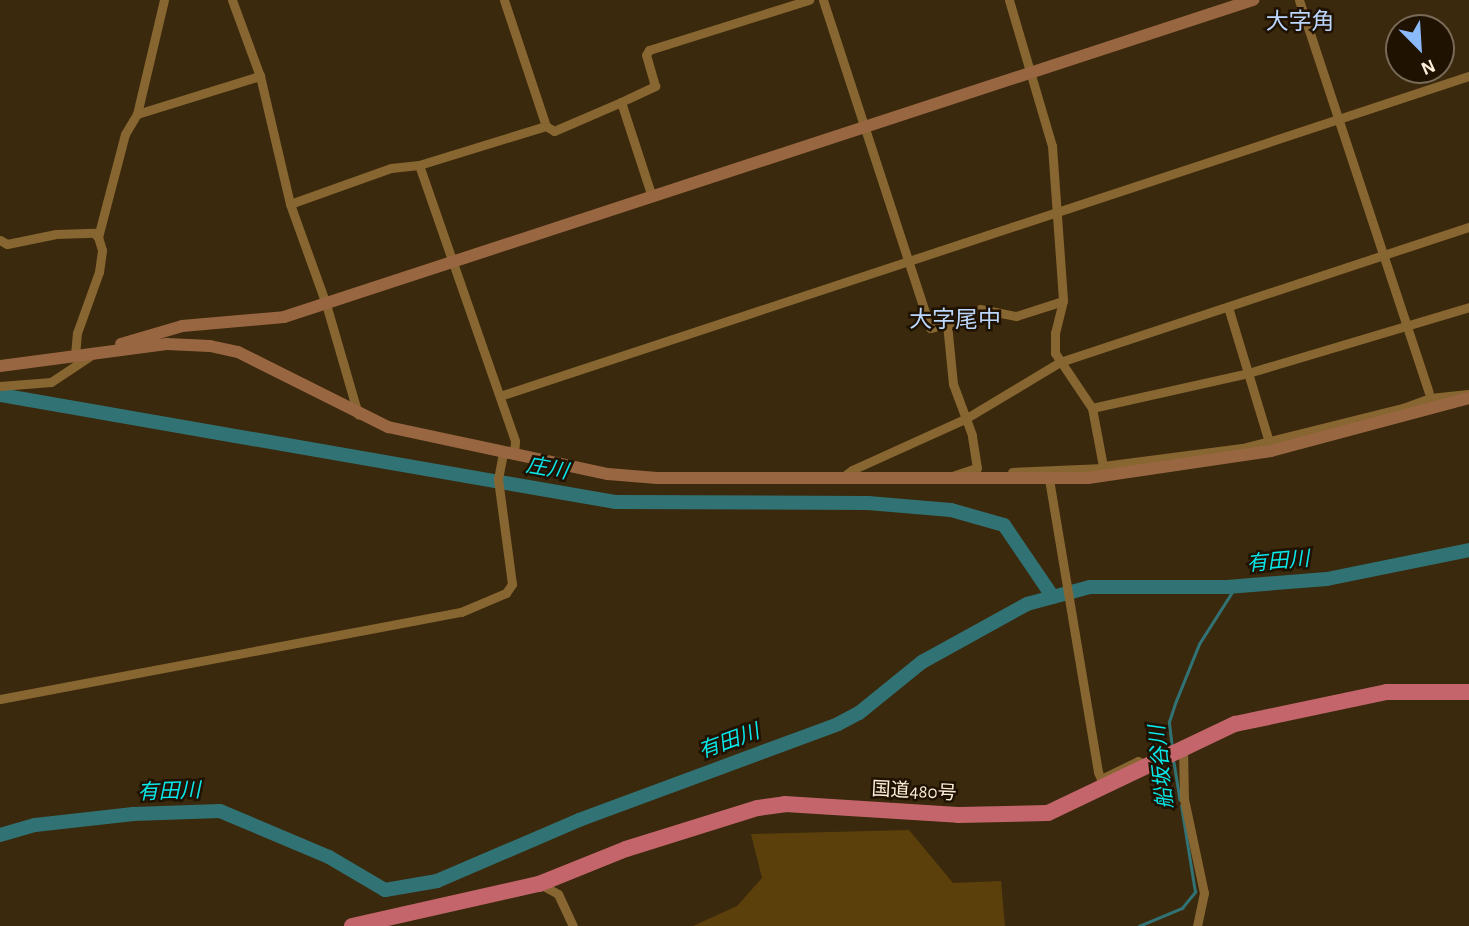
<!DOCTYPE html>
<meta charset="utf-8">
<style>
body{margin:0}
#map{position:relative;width:1469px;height:926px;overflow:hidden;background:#3a290d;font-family:"Alegreya Sans","Noto Sans JP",sans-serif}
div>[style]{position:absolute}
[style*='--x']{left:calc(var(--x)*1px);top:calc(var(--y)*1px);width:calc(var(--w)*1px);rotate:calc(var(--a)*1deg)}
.green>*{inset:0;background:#5c400c}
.stream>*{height:2.5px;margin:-1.25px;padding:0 1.25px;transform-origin:1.25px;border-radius:1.25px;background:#317375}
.river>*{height:14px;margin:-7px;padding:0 7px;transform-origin:7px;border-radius:7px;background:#317375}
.street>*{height:9px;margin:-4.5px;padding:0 4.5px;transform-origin:4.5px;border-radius:4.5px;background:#876631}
.secondary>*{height:12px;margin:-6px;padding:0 6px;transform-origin:6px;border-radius:6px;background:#996642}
.highway>*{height:16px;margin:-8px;padding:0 8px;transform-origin:8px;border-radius:8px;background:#c3656b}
span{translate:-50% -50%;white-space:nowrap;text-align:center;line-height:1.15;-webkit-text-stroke:5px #1f1200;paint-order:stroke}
.street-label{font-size:19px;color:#fdeed9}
.water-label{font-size:21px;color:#09e6ea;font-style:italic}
.quarter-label{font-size:23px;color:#bcd7fd}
.north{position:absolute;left:1385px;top:14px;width:70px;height:70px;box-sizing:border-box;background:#1f1200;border:2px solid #786a57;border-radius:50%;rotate:156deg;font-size:19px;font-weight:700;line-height:28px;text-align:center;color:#fdeed9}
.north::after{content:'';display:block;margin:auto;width:24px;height:32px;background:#8bbafc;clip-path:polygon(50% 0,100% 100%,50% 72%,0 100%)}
</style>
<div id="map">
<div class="green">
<div style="clip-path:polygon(909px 830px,953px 883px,1001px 881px,1005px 926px,693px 926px,737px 906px,762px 878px,751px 834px)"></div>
</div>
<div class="stream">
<div style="--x:1172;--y:748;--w:26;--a:-97"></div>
<div style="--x:1169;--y:722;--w:22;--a:-72"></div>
<div style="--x:1176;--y:701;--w:61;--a:-68"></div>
<div style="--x:1199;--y:644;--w:69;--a:-57.5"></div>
<div style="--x:1174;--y:762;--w:38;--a:81"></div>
<div style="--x:1139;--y:926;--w:47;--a:-22.7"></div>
<div style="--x:1182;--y:908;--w:21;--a:-51"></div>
<div style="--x:1195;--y:892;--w:87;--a:-99.2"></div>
</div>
<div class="river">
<div style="--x:0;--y:395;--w:624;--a:9.87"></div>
<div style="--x:615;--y:502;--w:253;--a:0.2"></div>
<div style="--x:868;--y:503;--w:83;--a:4.8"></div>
<div style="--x:951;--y:510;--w:55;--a:15.8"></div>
<div style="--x:1004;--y:525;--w:87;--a:55.8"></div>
<div style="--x:0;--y:835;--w:36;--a:-16"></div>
<div style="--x:35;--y:825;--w:99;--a:-6.4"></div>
<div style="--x:133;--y:814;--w:87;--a:-2"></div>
<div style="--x:220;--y:811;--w:118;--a:22.9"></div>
<div style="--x:329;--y:857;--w:65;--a:30.5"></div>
<div style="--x:385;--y:890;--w:53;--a:-9.8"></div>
<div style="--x:437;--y:881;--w:155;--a:-23.2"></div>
<div style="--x:579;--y:820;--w:276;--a:-20.3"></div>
<div style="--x:838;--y:724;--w:24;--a:-28"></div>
<div style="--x:859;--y:713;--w:81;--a:-39"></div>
<div style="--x:922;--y:662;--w:120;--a:-28.9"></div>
<div style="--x:1027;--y:604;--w:65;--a:-15.1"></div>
<div style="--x:1090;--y:587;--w:137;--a:0"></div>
<div style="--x:1227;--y:587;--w:100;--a:-4.6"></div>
<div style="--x:1327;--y:579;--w:145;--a:-11.5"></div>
</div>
<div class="street">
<div style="--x:232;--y:0;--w:81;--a:69.8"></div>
<div style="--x:260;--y:76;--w:131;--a:76.8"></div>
<div style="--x:290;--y:204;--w:106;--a:70.2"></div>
<div style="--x:326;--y:304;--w:115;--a:73.8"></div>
<div style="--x:504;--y:0;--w:133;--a:71.6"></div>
<div style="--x:823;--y:0;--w:345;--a:71.9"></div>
<div style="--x:930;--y:328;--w:17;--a:-13"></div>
<div style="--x:1009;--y:0;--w:152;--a:73.6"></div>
<div style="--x:1052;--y:146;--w:155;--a:85.9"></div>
<div style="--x:1063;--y:301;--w:33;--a:104"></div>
<div style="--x:1055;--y:333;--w:20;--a:90"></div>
<div style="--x:1055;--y:353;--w:66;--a:56.1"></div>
<div style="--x:1092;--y:408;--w:59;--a:79.3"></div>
<div style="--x:1103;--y:466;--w:140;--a:-7.4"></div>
<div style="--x:1299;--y:0;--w:413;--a:71.7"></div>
<div style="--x:621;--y:102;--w:38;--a:-25"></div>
<div style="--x:655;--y:86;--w:32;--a:-106"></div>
<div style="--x:646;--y:55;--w:6;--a:-59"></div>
<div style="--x:649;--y:50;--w:168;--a:-17.4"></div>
<div style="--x:137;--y:114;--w:117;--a:-76.7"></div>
<div style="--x:419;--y:165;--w:292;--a:70.8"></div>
<div style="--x:515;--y:441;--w:14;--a:94"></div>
<div style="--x:290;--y:204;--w:107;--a:-19.6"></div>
<div style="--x:391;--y:168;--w:28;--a:-6"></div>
<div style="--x:419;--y:165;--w:133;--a:-17.1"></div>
<div style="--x:546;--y:126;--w:9;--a:32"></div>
<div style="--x:554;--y:131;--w:73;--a:-23.4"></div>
<div style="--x:621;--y:102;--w:100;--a:71.9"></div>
<div style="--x:0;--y:240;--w:8;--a:30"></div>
<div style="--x:7;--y:244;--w:50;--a:-11.5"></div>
<div style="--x:56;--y:234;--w:38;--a:-2"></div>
<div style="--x:94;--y:233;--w:6;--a:45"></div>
<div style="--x:1228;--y:307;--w:141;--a:73.1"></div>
<div style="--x:75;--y:355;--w:22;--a:-85"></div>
<div style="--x:77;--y:333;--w:65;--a:-70.2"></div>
<div style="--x:99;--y:272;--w:22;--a:-82"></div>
<div style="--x:102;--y:250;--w:14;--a:-107"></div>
<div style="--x:98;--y:237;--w:106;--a:-75.3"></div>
<div style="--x:125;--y:134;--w:23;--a:-59"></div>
<div style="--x:137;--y:114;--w:129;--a:-17.2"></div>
<div style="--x:0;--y:386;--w:51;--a:-4.5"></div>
<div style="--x:51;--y:382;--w:47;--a:-33.7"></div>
<div style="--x:500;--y:396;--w:1020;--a:-18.28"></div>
<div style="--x:1092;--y:408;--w:160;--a:-12.6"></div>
<div style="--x:1248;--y:373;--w:231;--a:-16.6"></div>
<div style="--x:1401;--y:414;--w:6;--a:-72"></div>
<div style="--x:1403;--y:408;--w:29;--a:-20"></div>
<div style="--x:1430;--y:398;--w:38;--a:-6"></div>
<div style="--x:1242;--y:451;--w:3;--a:-90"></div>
<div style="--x:1242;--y:448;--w:166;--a:-14"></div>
<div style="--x:1012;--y:472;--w:92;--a:-2.5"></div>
<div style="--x:955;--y:475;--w:23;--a:-18"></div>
<div style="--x:977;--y:468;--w:33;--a:-99"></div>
<div style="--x:972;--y:435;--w:54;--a:-110.4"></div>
<div style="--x:953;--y:384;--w:60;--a:-95.7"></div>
<div style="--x:947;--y:324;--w:36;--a:-24"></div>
<div style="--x:980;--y:309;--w:37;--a:11"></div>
<div style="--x:1016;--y:316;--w:49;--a:-17.7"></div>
<div style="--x:840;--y:479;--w:15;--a:-37"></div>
<div style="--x:852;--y:470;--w:124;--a:-24.3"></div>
<div style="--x:965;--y:419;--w:111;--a:-31"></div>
<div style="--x:1060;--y:362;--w:431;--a:-18.3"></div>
<div style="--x:1049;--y:479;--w:297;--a:80.5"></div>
<div style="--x:1098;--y:772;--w:8;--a:67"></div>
<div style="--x:1101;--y:779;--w:41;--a:-25.9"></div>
<div style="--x:1138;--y:761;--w:10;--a:24"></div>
<div style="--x:0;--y:699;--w:469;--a:-10.7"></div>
<div style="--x:461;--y:612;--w:49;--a:-22.9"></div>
<div style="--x:506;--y:593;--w:11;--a:-56"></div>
<div style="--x:512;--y:584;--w:106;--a:-97.6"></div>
<div style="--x:498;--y:479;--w:26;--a:-79"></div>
<div style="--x:1183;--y:748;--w:51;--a:88.9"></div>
<div style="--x:1184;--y:799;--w:96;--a:78"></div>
<div style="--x:1204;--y:893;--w:34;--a:102"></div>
<div style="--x:540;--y:884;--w:21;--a:29"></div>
<div style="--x:558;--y:894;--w:35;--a:65"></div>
</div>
<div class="secondary">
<div style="--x:121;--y:344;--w:64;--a:-16.4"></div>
<div style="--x:182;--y:326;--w:102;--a:-5"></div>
<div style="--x:284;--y:317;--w:1020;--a:-18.12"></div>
<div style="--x:0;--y:366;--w:168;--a:-7.5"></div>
<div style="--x:167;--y:344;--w:43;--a:2.7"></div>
<div style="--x:210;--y:346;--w:29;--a:12"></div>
<div style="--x:238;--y:352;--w:168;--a:26.6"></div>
<div style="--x:388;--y:427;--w:225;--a:12.1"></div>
<div style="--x:608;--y:474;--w:49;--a:4.7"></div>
<div style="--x:657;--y:478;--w:431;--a:0"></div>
<div style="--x:1088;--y:478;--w:185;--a:-8.4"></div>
<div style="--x:1271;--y:451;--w:205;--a:-15"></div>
</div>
<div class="highway">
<div style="--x:352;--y:926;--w:192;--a:-12.7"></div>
<div style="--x:539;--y:884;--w:94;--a:-21.9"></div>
<div style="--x:626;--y:849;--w:138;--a:-17.3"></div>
<div style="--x:758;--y:808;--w:27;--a:-8"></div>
<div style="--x:785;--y:804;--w:173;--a:3.6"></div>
<div style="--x:958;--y:815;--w:90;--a:-1.3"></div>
<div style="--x:1048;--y:813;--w:207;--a:-25.5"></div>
<div style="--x:1235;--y:724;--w:155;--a:-11.9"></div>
<div style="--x:1387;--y:692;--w:82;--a:0"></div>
</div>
<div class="street-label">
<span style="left:914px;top:792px;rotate:3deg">国道480号</span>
</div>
<div class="water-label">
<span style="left:547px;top:469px;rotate:10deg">庄川</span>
<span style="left:1278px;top:562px;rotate:-5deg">有田川</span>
<span style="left:729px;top:742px;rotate:-20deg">有田川</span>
<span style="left:1162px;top:767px;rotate:-96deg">船坂谷川</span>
<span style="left:169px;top:792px;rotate:-2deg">有田川</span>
</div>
<div class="quarter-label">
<span style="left:1300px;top:23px">大字角</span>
<span style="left:955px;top:321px">大字尾中</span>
</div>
<div class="north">N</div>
</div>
